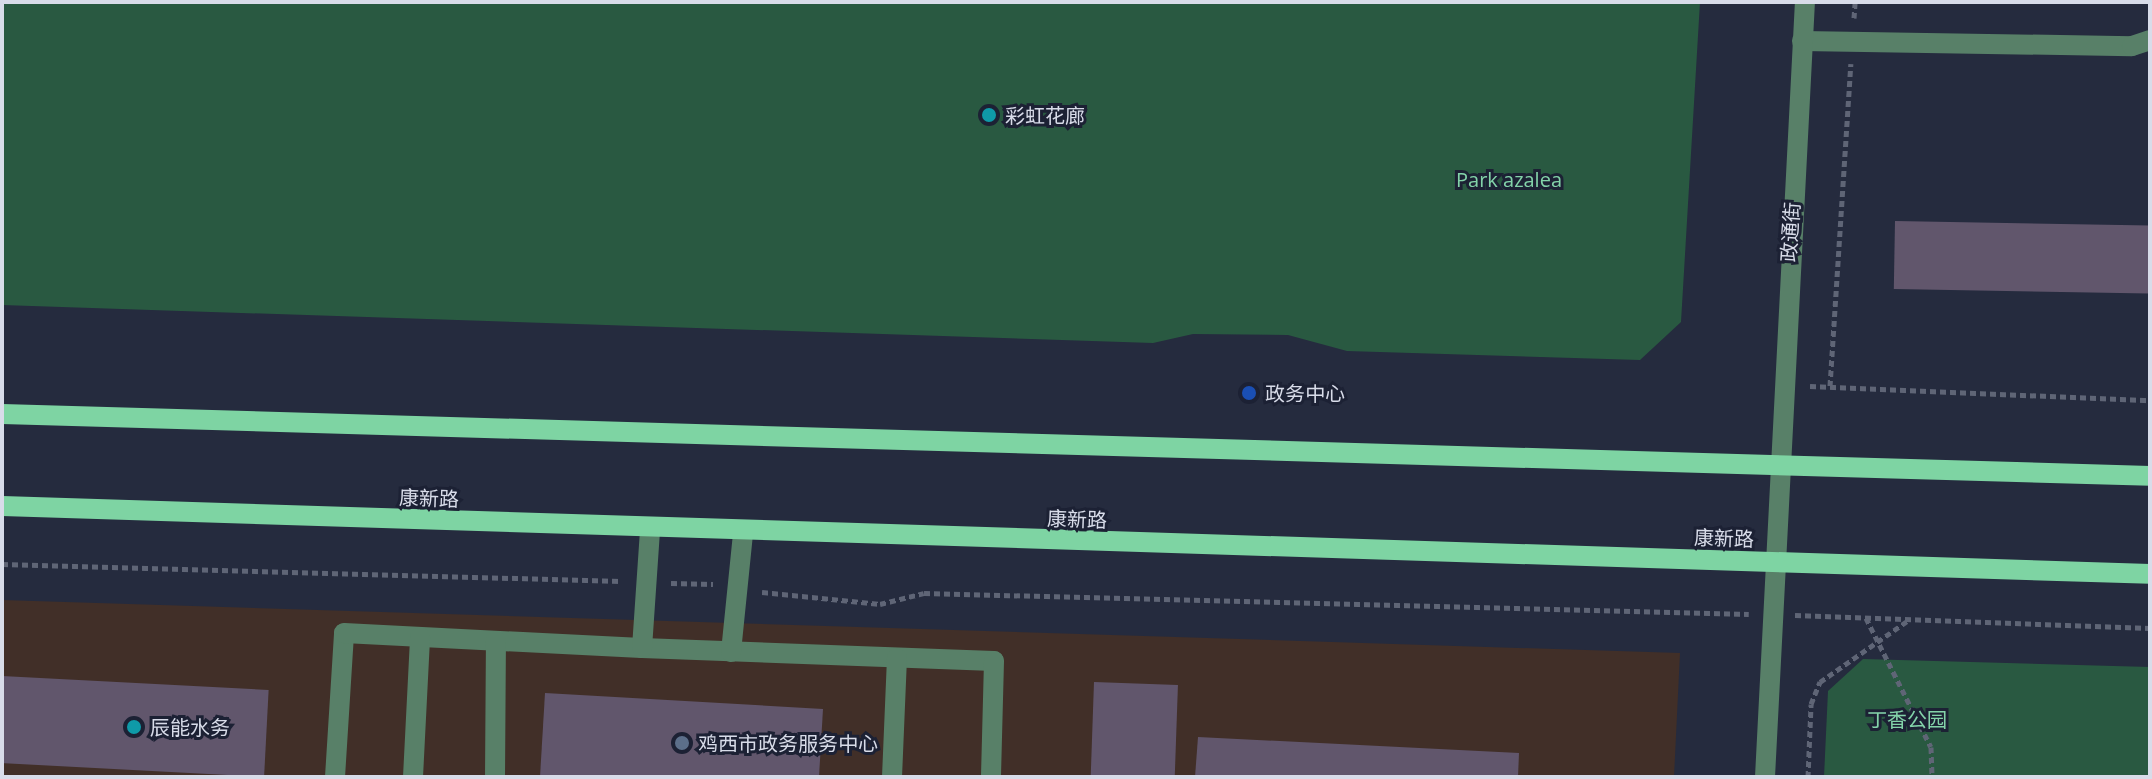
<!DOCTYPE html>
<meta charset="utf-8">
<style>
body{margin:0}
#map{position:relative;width:2152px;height:779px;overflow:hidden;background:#252b3e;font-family:"Open Sans","Noto Sans SC",sans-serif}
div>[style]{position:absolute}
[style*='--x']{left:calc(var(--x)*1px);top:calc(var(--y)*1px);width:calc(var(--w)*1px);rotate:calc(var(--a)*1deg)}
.commercial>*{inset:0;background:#412f28}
.green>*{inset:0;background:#295941}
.building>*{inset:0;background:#61566c;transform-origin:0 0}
.path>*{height:5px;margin-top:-2.5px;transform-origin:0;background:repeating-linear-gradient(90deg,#5f6576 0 6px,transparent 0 10px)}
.minor>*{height:20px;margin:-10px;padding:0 10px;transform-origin:10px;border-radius:10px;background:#588068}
.major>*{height:20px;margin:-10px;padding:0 10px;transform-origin:10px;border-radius:10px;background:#7ed4a3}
.dots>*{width:22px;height:22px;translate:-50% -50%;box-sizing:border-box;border:4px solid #1c2134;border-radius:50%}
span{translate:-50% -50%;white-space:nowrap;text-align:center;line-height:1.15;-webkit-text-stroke:6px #1c2134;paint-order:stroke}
.poi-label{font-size:20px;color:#d8dce9}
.left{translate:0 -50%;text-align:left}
.park-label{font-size:20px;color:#83d3a9}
.street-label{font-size:20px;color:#d8dce9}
.frame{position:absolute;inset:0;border:4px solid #d8dce9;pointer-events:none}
</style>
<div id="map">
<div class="commercial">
<div style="clip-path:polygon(2px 600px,1680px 653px,1674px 777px,2px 777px)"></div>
</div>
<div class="green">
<div style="clip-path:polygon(2px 2px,1700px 2px,1681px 322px,1640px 360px,1347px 351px,1288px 335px,1193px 334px,1153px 343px,2px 305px)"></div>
<div style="clip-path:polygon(1863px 659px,2150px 667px,2150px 777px,1824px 777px,1828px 691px)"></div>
</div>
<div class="building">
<div style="left:1895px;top:221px;width:255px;height:68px;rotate:1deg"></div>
<div style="left:2px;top:676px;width:267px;height:87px;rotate:3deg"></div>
<div style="left:1094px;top:682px;width:84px;height:95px;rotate:2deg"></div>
<div style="clip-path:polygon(545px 693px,823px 709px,819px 777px,540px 777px)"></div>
<div style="clip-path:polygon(1198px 737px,1519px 753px,1518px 777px,1195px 777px)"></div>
</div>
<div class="path">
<div style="--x:1854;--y:18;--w:16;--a:-86"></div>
<div style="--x:1810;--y:386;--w:340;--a:2.4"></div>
<div style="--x:1830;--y:386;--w:323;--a:-86.3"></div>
<div style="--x:2;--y:564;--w:619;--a:1.57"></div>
<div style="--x:671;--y:583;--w:42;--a:1.4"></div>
<div style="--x:762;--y:592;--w:119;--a:5.8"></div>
<div style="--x:880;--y:604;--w:45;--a:-14"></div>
<div style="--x:924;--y:593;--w:825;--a:1.46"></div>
<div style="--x:1795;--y:615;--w:355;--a:2.1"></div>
<div style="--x:1866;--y:618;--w:144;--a:63.3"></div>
<div style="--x:1931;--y:747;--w:30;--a:88"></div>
<div style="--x:1808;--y:777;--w:73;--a:-87.6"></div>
<div style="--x:1811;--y:704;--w:24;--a:-68"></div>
<div style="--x:1820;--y:682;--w:106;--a:-35"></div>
</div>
<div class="minor">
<div style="--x:1802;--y:41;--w:330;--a:0.9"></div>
<div style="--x:2132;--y:46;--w:19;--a:-18"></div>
<div style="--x:642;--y:648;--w:352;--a:2.1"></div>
<div style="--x:994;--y:661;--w:116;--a:91.5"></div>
<div style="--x:731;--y:652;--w:120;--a:-84.2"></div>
<div style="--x:335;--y:777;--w:144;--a:-86.4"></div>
<div style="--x:344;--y:633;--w:298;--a:2.9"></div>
<div style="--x:642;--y:648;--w:118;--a:-86.1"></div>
<div style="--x:413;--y:777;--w:140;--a:-87.1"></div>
<div style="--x:495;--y:777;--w:136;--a:-89.6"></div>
<div style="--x:892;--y:777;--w:119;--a:-87.6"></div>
<div style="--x:1765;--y:777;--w:776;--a:-87.05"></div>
</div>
<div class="major">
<div style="--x:2;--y:414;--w:2149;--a:1.65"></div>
<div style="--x:2;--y:506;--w:2149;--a:1.81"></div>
</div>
<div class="dots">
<div style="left:989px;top:115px;background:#0f9aa8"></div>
<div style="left:1249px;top:393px;background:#1a4fb4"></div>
<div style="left:134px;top:727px;background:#0f9aa8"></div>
<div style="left:682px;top:743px;background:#5c6f8a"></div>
</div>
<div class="poi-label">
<span class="left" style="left:1005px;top:115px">彩虹花廊</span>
<span class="left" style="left:1265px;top:393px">政务中心</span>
<span class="left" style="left:150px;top:727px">辰能水务</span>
<span class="left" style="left:698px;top:743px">鸡西市政务服务中心</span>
</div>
<div class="park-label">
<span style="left:1509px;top:179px">Park azalea</span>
<span style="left:1907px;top:719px">丁香公园</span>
</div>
<div class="street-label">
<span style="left:1790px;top:232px;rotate:-86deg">政通街</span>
<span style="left:429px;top:498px;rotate:2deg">康新路</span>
<span style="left:1077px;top:519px;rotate:2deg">康新路</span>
<span style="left:1724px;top:538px;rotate:2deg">康新路</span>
</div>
<div class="frame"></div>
</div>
